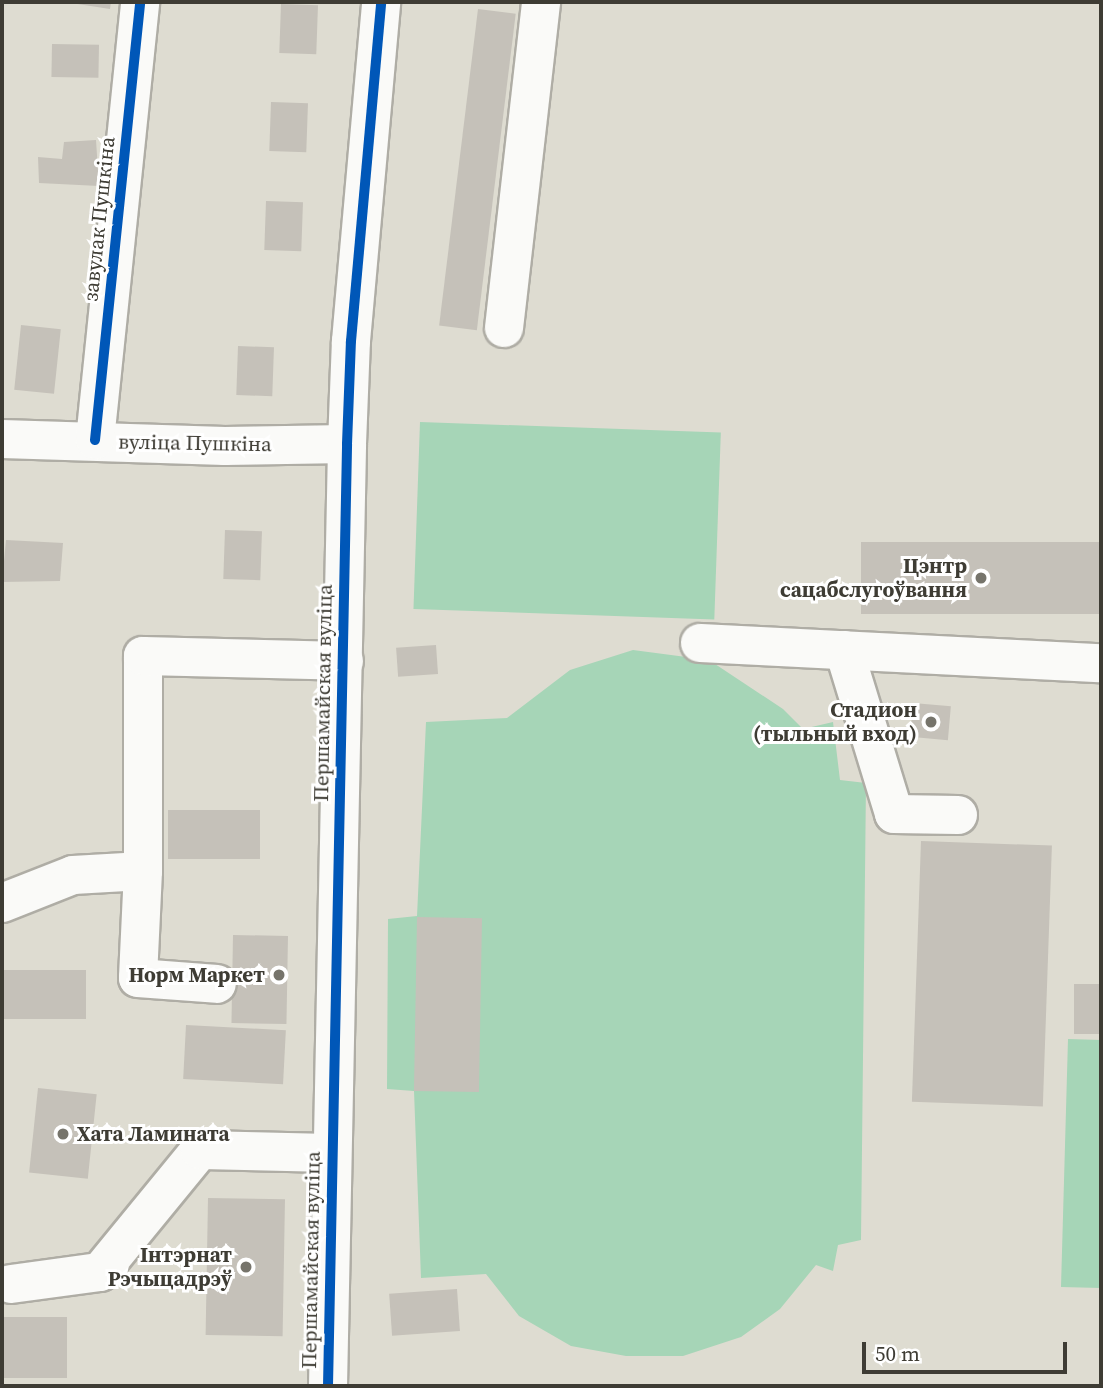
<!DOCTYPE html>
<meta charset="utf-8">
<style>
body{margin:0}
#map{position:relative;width:1103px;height:1388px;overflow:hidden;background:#dedcd1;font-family:"Source Serif 4",serif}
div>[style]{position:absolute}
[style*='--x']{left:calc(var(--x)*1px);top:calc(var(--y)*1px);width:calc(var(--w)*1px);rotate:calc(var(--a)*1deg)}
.green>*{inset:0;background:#a6d5b7;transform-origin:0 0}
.building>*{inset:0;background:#c5c1b9;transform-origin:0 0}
.roads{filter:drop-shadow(2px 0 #afada5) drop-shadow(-2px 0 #afada5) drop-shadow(0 2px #afada5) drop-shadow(0 -2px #afada5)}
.minor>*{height:38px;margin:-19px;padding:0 19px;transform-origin:19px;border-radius:19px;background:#fafaf8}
.cycleway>*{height:10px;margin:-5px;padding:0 5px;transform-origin:5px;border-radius:5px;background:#0057b8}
.dots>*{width:19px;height:19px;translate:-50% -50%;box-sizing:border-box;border:4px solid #fff;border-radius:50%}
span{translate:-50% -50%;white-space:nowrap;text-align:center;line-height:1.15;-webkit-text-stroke:6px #fff;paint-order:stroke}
.street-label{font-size:21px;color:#3e3c34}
.poi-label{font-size:21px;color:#3e3c34;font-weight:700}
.right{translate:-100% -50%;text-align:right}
.left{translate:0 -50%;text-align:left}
.frame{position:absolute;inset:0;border:4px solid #3e3c34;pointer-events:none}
.scale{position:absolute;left:862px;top:1342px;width:205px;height:32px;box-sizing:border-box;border:4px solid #3e3c34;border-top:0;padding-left:9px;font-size:21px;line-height:24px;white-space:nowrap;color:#3e3c34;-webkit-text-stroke:5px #fff;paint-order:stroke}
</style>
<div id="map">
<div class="green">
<div style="left:420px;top:422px;width:301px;height:187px;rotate:2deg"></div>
<div style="clip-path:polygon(633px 650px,709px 660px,783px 709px,803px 729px,833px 722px,840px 780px,866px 783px,861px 1240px,838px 1245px,833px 1271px,816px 1265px,780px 1309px,741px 1337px,683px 1356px,626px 1356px,571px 1346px,519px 1316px,486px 1274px,421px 1278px,414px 1091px,387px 1089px,388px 919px,417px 916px,426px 722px,507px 718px,570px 670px)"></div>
<div style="clip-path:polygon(1068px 1039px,1101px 1040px,1101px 1288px,1061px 1287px)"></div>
</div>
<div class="building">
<div style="clip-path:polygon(71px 2px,111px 2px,110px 9px,71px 3px)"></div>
<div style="left:281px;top:4px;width:37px;height:49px;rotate:2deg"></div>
<div style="left:478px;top:9px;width:38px;height:319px;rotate:7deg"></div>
<div style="left:52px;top:44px;width:47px;height:33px;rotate:1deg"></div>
<div style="left:271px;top:102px;width:37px;height:49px;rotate:2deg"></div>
<div style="clip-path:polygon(96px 140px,99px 186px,39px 183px,38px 157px,62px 159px,64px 142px)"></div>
<div style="left:266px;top:201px;width:37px;height:49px;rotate:2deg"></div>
<div style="left:21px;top:325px;width:40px;height:65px;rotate:6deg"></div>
<div style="left:238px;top:346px;width:36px;height:49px;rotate:2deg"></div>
<div style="left:225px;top:530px;width:37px;height:49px;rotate:2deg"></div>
<div style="clip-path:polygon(6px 540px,63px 543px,60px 581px,2px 582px)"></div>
<div style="left:861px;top:542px;width:240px;height:72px"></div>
<div style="left:436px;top:645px;width:29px;height:40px;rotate:86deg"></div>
<div style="left:913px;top:703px;width:38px;height:34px;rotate:5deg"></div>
<div style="left:168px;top:810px;width:92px;height:49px"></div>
<div style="left:921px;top:841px;width:131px;height:261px;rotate:2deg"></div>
<div style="left:417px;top:917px;width:65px;height:174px;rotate:1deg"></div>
<div style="left:233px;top:935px;width:55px;height:88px;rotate:1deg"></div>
<div style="left:2px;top:970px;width:84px;height:49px"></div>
<div style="left:1074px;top:984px;width:27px;height:50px"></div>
<div style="left:186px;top:1025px;width:100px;height:54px;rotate:3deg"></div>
<div style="left:38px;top:1088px;width:59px;height:85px;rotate:6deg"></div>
<div style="left:208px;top:1198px;width:77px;height:137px;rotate:1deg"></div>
<div style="left:457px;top:1289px;width:42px;height:68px;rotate:86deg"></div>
<div style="left:2px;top:1317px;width:65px;height:61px"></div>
</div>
<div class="roads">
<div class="minor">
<div style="--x:504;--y:328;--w:328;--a:-83.5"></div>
<div style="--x:2;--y:439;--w:223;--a:1.8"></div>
<div style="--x:225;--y:446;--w:122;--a:-0.9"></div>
<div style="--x:95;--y:440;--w:440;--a:-84.1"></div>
<div style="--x:700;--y:643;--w:401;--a:2.9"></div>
<div style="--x:844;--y:650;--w:171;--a:73"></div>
<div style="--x:894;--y:814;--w:64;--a:0.9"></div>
<div style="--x:143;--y:871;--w:107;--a:92.7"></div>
<div style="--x:138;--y:978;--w:79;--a:4.3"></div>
<div style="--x:2;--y:903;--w:76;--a:-21.5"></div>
<div style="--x:73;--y:875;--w:70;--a:-3.3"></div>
<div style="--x:143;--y:871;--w:215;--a:-90"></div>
<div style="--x:143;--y:656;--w:201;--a:1.4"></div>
<div style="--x:11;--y:1284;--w:90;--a:-7.7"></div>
<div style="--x:100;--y:1272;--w:158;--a:-50.7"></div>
<div style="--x:200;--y:1150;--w:132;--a:1.3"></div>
<div style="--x:328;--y:1386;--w:942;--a:-88.84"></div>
<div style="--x:347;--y:444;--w:103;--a:-87.8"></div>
<div style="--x:351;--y:341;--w:340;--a:-84.9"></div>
</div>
</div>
<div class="cycleway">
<div style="--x:95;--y:440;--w:440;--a:-84.1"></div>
<div style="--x:328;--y:1386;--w:942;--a:-88.84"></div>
<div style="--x:347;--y:444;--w:103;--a:-87.8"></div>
<div style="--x:351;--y:341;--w:340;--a:-84.9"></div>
</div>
<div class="dots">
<div style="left:981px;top:578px;background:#76746b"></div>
<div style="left:931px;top:722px;background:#76746b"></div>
<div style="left:279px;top:975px;background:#76746b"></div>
<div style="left:63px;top:1134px;background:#76746b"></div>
<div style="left:246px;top:1267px;background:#76746b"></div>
</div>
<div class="street-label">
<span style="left:99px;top:219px;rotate:-84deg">завулак Пушкіна</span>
<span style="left:195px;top:443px;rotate:1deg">вуліца Пушкіна</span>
<span style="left:323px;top:693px;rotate:-89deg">Першамайская вуліца</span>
<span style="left:311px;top:1260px;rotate:-89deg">Першамайская вуліца</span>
</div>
<div class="poi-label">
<span class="right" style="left:967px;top:578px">Цэнтр<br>сацабслугоўвання</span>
<span class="right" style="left:917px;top:722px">Стадион<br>(тыльный вход)</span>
<span class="right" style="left:265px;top:975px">Норм Маркет</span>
<span class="left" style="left:77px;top:1134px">Хата Ламината</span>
<span class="right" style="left:232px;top:1267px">Інтэрнат<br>Рэчыцадрэў</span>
</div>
<div class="frame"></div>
<div class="scale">50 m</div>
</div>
